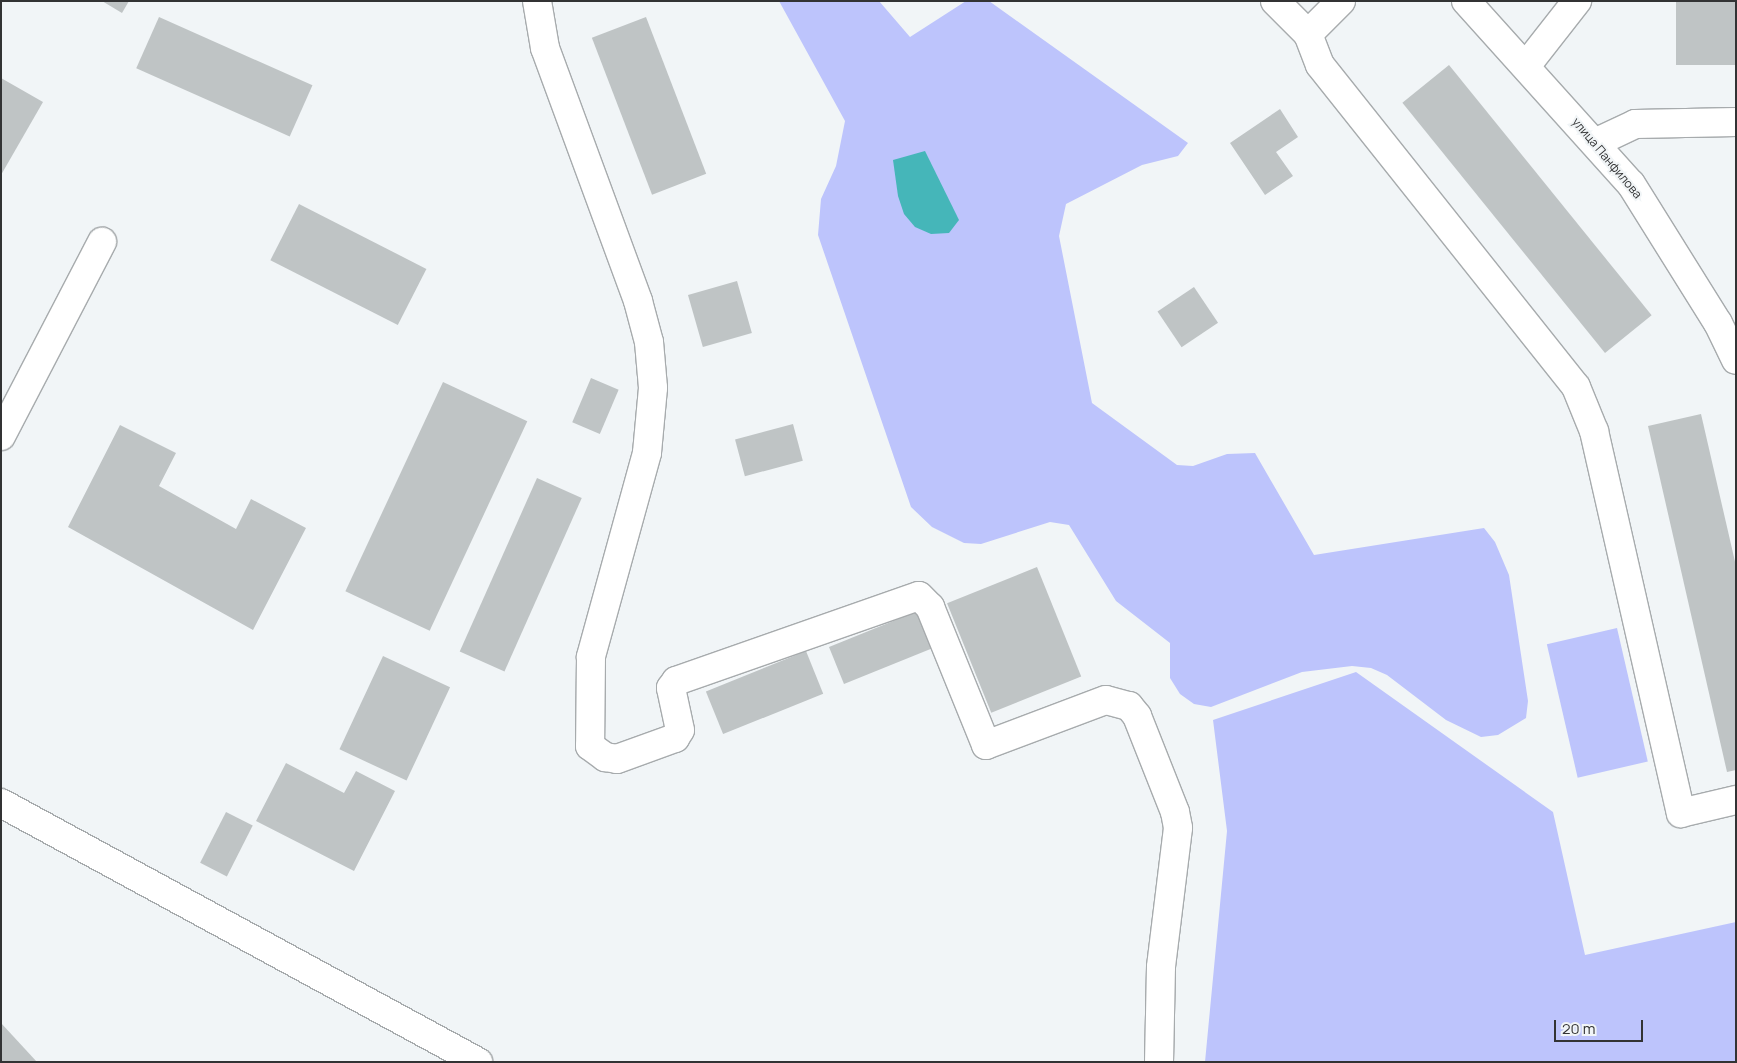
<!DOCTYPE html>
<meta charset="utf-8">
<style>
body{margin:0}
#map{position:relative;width:1737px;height:1063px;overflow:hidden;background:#f1f5f7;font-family:Manrope,sans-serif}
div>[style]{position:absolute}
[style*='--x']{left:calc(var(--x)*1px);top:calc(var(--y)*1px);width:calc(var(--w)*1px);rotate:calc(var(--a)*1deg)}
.green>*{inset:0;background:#bdc4fc;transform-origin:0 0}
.water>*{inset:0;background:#45b6b9}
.building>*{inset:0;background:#bfc4c5;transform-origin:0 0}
.roads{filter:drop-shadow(1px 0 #a7abad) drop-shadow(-1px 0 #a7abad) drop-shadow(0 1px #a7abad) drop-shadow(0 -1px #a7abad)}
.minor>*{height:28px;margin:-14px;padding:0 14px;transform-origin:14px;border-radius:14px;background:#fff}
span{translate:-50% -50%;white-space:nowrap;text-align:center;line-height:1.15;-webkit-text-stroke:4px #f1f5f7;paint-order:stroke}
.street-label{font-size:12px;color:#323334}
.frame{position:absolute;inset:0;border:2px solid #323334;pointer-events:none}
.scale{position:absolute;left:1554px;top:1020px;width:89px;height:22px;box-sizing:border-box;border:2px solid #323334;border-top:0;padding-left:6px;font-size:15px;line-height:18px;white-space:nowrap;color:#323334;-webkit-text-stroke:4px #f1f5f7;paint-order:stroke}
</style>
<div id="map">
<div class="green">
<div style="clip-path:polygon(779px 1px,879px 1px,910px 37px,966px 1px,989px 1px,1188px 143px,1178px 156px,1142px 165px,1066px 204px,1059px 236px,1092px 403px,1177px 465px,1193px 466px,1227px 454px,1255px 453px,1314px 555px,1484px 528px,1495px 542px,1509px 575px,1528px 701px,1526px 718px,1498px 735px,1481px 737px,1446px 720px,1387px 675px,1371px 668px,1352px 666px,1302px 672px,1211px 707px,1194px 704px,1180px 694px,1170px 678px,1170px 643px,1116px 601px,1069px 525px,1050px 522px,981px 544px,964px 543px,932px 527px,911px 507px,818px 235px,821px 199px,836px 166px,845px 121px)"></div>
<div style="left:1617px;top:628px;width:137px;height:72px;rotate:77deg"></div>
<div style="clip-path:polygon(1356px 672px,1553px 812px,1585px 955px,1736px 922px,1736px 1062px,1205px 1062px,1227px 831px,1213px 720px)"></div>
</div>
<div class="water">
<div style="clip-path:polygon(925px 151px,959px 220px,949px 233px,931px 234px,915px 227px,904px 214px,898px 196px,893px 160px)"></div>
</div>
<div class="building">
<div style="clip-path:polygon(102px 1px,129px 1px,122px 13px)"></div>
<div style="left:1676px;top:1px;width:60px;height:64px"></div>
<div style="left:159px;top:17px;width:168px;height:56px;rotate:24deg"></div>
<div style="left:646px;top:17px;width:168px;height:58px;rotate:69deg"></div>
<div style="left:1449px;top:65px;width:322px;height:60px;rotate:51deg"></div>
<div style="clip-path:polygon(1px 78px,43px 102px,1px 175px)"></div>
<div style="clip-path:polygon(1280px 109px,1298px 137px,1276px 152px,1293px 176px,1265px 195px,1230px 143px)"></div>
<div style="left:299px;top:204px;width:143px;height:63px;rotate:27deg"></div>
<div style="left:737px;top:281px;width:54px;height:51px;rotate:74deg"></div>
<div style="left:1194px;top:287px;width:43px;height:44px;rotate:56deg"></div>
<div style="left:591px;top:378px;width:30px;height:48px;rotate:23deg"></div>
<div style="left:443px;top:382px;width:93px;height:231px;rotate:25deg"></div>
<div style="clip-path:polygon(1701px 414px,1736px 566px,1736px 770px,1727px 772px,1648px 426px)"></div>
<div style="left:793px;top:424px;width:38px;height:60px;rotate:75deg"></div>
<div style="clip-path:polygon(120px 425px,176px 453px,159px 486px,236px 529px,251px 499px,306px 528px,253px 630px,68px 527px)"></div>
<div style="left:537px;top:478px;width:49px;height:190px;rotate:24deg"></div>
<div style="left:1037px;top:567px;width:118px;height:97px;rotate:68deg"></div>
<div style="left:918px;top:611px;width:40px;height:96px;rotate:68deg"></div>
<div style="left:806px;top:651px;width:46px;height:108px;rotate:68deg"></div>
<div style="left:383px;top:656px;width:74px;height:103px;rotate:25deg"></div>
<div style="clip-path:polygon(286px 763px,344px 793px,356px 771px,395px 791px,354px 871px,256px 821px)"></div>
<div style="left:226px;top:812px;width:30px;height:57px;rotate:27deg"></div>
<div style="clip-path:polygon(1px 1023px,37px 1062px,1px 1062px)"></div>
</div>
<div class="roads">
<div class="minor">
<div style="--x:537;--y:1;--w:48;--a:80.3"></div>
<div style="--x:545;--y:48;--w:270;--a:69.8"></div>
<div style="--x:638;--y:301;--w:42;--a:75"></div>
<div style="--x:649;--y:342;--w:46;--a:85"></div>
<div style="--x:653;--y:388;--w:65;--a:95.3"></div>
<div style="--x:647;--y:453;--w:212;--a:105.4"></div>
<div style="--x:591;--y:657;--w:89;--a:90.6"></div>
<div style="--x:590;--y:746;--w:19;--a:36"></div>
<div style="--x:605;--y:757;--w:12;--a:9"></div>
<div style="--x:617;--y:759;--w:62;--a:-19.9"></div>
<div style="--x:675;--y:738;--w:9;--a:-58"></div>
<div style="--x:680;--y:730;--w:43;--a:-102.1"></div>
<div style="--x:671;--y:688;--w:9;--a:-54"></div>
<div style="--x:676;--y:681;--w:257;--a:-19.3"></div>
<div style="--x:919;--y:596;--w:16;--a:45"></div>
<div style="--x:930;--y:607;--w:149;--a:67.9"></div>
<div style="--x:986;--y:745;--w:128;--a:-20.6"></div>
<div style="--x:1106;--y:700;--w:24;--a:15"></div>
<div style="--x:1129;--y:706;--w:13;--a:51"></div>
<div style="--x:1137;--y:716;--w:103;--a:68.4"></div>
<div style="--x:1175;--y:812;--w:16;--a:79"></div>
<div style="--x:1178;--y:828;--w:140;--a:97"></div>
<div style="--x:1161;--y:967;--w:95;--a:91.2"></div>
<div style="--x:1275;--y:1;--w:47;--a:45"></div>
<div style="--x:1341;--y:1;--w:47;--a:135"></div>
<div style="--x:1308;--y:34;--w:33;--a:69"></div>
<div style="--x:1320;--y:65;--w:411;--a:51.5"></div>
<div style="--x:1576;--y:387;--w:48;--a:67.8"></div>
<div style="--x:1594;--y:431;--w:392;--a:77.2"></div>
<div style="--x:1681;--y:813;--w:57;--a:-13.3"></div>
<div style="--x:1466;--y:1;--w:246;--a:48"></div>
<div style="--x:1631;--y:184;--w:164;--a:58"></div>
<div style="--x:1718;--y:323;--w:41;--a:64.1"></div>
<div style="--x:1526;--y:66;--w:83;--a:-51.9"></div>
<div style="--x:1597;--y:142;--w:42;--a:-25.3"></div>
<div style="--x:1635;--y:124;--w:101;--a:-1.1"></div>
<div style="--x:1;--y:436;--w:219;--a:-62.5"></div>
<div style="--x:1;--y:803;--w:543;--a:28.5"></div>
</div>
</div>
<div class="street-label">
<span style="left:1607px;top:158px;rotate:50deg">улица Панфилова</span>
</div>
<div class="frame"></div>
<div class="scale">20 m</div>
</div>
